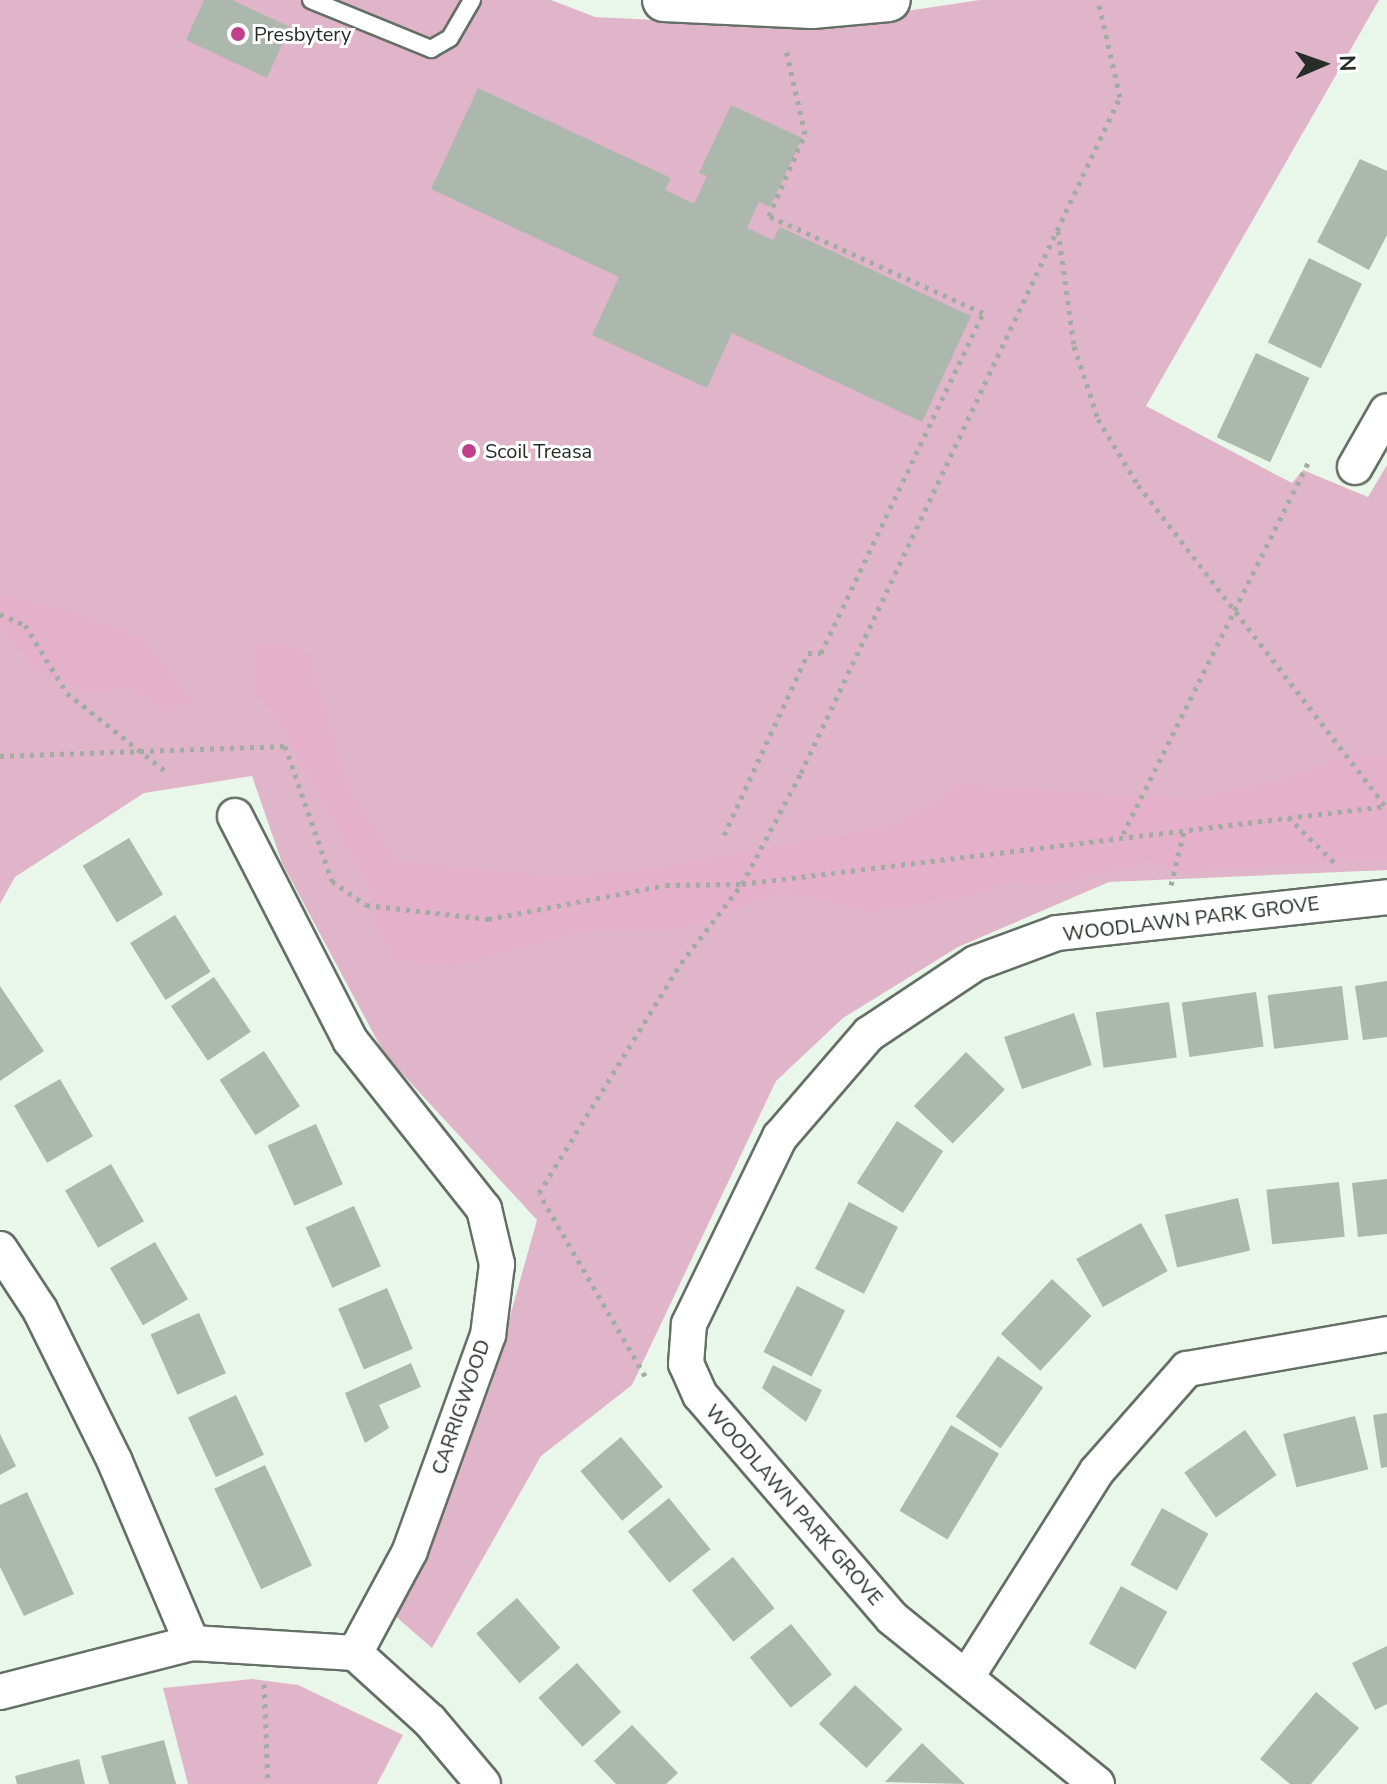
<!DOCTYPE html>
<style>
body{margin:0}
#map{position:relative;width:1387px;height:1784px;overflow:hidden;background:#e9f6ea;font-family:"Nunito Sans",sans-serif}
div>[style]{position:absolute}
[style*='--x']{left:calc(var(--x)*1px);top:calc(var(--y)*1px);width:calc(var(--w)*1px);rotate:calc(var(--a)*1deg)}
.green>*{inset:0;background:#e0b5c9}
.forest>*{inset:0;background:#e5b1ca}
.building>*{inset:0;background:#acb8ad;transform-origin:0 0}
.path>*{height:5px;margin-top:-2.5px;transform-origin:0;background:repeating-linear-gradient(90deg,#a2aca3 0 4px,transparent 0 10px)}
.roads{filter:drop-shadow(2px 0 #646f65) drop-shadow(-2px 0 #646f65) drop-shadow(0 2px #646f65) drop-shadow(0 -2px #646f65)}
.service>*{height:16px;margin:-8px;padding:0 8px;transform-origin:8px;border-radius:8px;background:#fff}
.minor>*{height:34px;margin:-17px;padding:0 17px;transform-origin:17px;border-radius:17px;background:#fff}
.tertiary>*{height:42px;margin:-21px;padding:0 21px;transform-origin:21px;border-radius:21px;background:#fff}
.dots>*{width:22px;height:22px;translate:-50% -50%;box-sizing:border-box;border:4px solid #fff;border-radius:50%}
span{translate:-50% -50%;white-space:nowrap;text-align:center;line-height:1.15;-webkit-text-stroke:6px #fff;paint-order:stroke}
.poi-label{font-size:20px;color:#272c28}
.left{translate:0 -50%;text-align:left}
.street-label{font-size:20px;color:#272c28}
.north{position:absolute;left:1283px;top:24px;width:80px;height:80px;-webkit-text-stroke:6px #fff;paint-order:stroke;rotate:88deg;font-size:22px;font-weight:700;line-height:32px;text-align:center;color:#272c28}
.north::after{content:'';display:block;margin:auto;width:28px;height:36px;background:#272c28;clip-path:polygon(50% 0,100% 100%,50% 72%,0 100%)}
</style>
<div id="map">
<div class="green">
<div style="clip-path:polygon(0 0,551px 0,595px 17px,799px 27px,980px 0,1379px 0,1146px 406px,1292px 483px,1303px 470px,1368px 497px,1387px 465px,1387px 870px,1109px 882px,958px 947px,843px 1018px,776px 1081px,632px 1385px,541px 1456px,432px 1648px,393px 1614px,490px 1388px,537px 1220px,385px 1055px,282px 863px,252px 776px,144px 793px,15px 877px,0 904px)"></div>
<div style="clip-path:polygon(252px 1679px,298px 1685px,403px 1735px,377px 1784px,188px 1784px,163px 1688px)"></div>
</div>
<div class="forest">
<div style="clip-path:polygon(0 595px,75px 611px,143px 638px,194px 702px,167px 712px,132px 688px,88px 693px,34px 668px,0 626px)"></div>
<div style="clip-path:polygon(281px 644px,308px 652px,350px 789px,398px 861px,559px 876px,642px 870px,897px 824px,960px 784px,1190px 799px,1281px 780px,1352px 753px,1387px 755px,1387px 859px,1187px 872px,1147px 862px,1054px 885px,1010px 881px,971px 897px,871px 912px,782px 892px,679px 930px,587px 930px,454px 967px,395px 960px,380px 937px,370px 889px,279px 722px,255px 695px,252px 645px)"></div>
</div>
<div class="building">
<div style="clip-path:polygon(204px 0,232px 0,290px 27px,267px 78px,186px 40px)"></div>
<div style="clip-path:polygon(478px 88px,671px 178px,665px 190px,694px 204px,707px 176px,699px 173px,731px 105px,802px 138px,770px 207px,759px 202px,747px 228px,773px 240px,780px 227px,971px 316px,922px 422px,732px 333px,707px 388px,592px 335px,619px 277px,431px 189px)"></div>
<div style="clip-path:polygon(1360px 159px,1387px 171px,1387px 235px,1369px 270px,1317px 242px)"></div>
<div style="left:1309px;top:258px;width:59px;height:94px;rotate:26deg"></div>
<div style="left:1256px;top:353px;width:59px;height:93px;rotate:25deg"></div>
<div style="left:129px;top:838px;width:66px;height:54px;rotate:59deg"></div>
<div style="left:175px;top:915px;width:67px;height:53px;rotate:58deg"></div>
<div style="left:214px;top:977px;width:66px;height:52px;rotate:56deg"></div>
<div style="clip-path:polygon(1387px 981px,1387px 1037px,1363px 1040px,1355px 986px)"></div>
<div style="clip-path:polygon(0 986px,44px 1051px,0 1081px)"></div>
<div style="left:1342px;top:986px;width:54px;height:75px;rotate:83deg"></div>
<div style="left:1256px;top:992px;width:55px;height:75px;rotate:82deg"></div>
<div style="left:1169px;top:1002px;width:56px;height:74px;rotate:82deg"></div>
<div style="left:1074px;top:1013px;width:55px;height:74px;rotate:71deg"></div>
<div style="left:264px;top:1051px;width:66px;height:53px;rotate:57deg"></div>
<div style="left:966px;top:1052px;width:54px;height:75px;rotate:44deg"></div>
<div style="left:60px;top:1079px;width:66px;height:53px;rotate:60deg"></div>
<div style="left:897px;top:1121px;width:55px;height:74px;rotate:33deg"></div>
<div style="left:316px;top:1124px;width:66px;height:53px;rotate:66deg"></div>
<div style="left:111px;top:1164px;width:66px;height:53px;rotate:60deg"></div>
<div style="clip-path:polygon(1387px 1179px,1387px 1234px,1358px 1237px,1352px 1183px)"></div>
<div style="left:1339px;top:1182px;width:55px;height:73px;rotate:84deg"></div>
<div style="left:1238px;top:1198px;width:54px;height:75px;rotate:77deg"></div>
<div style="left:849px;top:1202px;width:55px;height:75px;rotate:27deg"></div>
<div style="left:354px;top:1206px;width:66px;height:53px;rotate:66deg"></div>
<div style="left:1141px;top:1223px;width:55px;height:74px;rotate:61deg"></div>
<div style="left:155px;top:1242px;width:66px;height:52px;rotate:60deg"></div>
<div style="left:1052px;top:1279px;width:54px;height:75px;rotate:43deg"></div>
<div style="left:797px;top:1286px;width:54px;height:74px;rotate:27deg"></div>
<div style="left:387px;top:1288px;width:66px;height:53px;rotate:67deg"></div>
<div style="left:199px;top:1313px;width:66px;height:53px;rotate:66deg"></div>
<div style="left:998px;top:1356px;width:55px;height:74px;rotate:35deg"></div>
<div style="clip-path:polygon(411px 1363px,421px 1387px,379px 1405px,389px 1428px,365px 1443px,345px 1393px)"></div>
<div style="clip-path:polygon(773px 1365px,822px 1390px,806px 1422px,762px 1388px)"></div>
<div style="left:236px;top:1395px;width:66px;height:53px;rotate:65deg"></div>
<div style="clip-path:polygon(1387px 1413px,1387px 1467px,1381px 1468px,1373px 1415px)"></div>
<div style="left:1355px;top:1416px;width:55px;height:74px;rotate:76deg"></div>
<div style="left:951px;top:1425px;width:56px;height:100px;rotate:31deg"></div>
<div style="left:1245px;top:1430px;width:55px;height:74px;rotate:55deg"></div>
<div style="clip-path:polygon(0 1434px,16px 1466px,0 1475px)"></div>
<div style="left:621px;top:1437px;width:65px;height:53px;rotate:50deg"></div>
<div style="left:265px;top:1465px;width:111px;height:56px;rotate:65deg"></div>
<div style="clip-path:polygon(27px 1492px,74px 1594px,24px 1616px,0 1567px,0 1505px)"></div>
<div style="left:669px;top:1498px;width:66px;height:53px;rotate:51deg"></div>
<div style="left:1162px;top:1508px;width:53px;height:65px;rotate:29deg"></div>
<div style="left:733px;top:1557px;width:66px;height:53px;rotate:51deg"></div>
<div style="left:1121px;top:1586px;width:53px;height:66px;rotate:29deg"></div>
<div style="left:517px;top:1598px;width:66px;height:54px;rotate:49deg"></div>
<div style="left:791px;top:1624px;width:65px;height:53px;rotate:51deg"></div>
<div style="clip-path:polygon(1387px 1646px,1387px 1704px,1375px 1710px,1352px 1663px)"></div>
<div style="left:577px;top:1663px;width:66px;height:52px;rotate:48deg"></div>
<div style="left:855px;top:1685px;width:65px;height:53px;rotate:43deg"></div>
<div style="clip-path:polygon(1316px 1692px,1359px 1728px,1311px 1784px,1290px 1784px,1260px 1759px)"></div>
<div style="clip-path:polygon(632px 1725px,678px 1773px,666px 1784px,616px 1784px,594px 1761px)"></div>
<div style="clip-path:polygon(164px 1740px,176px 1784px,109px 1784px,101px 1756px)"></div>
<div style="clip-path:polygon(922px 1743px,946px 1766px,965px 1784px,885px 1782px)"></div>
<div style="clip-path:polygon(79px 1759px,85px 1784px,17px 1784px,15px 1776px)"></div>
</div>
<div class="path">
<div style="--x:1058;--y:231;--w:116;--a:82.1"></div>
<div style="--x:1074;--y:346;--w:77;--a:71.8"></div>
<div style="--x:1098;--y:419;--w:77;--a:58.8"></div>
<div style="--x:1138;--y:485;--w:404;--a:52.4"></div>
<div style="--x:0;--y:614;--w:27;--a:24"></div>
<div style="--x:25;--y:625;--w:80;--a:58.3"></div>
<div style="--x:67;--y:693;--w:125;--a:38.5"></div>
<div style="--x:0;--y:756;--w:285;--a:-2"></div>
<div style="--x:285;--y:746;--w:143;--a:70.8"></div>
<div style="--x:332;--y:881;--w:42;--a:35.2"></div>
<div style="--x:366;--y:905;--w:123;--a:6.5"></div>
<div style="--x:488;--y:919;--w:181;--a:-10.8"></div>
<div style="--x:666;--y:885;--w:76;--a:-0.8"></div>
<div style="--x:742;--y:884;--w:650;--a:-6.9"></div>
<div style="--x:1288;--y:817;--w:70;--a:44.4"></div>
<div style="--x:1123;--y:834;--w:417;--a:-63.5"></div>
<div style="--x:724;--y:835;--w:200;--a:-65.2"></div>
<div style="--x:808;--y:653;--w:13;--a:0"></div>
<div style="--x:821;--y:653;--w:377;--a:-64.5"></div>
<div style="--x:983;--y:313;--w:235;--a:-155.6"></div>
<div style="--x:769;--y:216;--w:90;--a:-66.3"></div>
<div style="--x:805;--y:134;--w:86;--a:-102.7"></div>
<div style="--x:1171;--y:885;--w:60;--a:-76.4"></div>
<div style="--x:645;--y:1376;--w:211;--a:-120.1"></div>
<div style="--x:539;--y:1193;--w:270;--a:-58.3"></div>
<div style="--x:681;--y:963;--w:100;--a:-52.3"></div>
<div style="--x:742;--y:884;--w:126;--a:-62"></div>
<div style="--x:801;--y:773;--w:747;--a:-64.74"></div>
<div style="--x:1120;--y:97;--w:99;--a:-102.8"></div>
<div style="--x:264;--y:1684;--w:100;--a:87.7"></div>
</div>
<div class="roads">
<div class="service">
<div style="--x:311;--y:0;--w:130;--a:22.2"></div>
<div style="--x:431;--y:49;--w:22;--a:-30"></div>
<div style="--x:450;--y:38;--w:44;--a:-59.9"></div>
</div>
<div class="minor">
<div style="--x:1355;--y:467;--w:64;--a:-60.3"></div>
<div style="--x:235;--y:816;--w:252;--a:62.8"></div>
<div style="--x:350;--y:1040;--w:216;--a:51.6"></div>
<div style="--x:484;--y:1209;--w:57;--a:76.7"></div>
<div style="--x:497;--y:1264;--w:72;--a:97.2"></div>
<div style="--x:488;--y:1335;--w:230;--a:109.9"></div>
<div style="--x:410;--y:1551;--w:116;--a:118.3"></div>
<div style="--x:0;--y:1249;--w:73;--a:56.7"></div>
<div style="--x:40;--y:1310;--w:169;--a:63.7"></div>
<div style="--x:115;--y:1462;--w:197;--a:67"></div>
<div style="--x:355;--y:1653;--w:101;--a:42.2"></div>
<div style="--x:430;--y:1721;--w:82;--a:49.9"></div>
<div style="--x:968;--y:1675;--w:241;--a:-57.7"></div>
<div style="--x:1097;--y:1471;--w:136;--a:-48.6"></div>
<div style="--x:1187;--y:1369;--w:203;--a:-9.9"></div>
<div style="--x:0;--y:1692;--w:198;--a:-14.3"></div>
<div style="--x:192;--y:1643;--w:163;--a:3.5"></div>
<div style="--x:1097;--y:1784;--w:264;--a:-141"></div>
<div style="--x:892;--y:1618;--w:294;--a:-130.7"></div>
<div style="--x:700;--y:1395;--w:34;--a:-114"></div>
<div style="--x:686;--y:1364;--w:40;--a:-85.7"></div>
<div style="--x:689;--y:1324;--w:208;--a:-64.1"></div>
<div style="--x:780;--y:1137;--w:136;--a:-49.2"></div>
<div style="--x:869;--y:1034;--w:128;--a:-33.6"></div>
<div style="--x:976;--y:963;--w:86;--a:-20.3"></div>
<div style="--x:1057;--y:933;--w:332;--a:-6.2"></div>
</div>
<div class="tertiary">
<div style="--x:664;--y:0;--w:148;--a:2.7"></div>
<div style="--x:812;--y:7;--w:77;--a:-5.2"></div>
</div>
</div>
<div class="dots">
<div style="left:238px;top:34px;background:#c1408b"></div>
<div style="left:469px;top:451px;background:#c1408b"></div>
</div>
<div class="poi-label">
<span class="left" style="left:254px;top:34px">Presbytery</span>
<span class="left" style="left:485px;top:451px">Scoil Treasa</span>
</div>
<div class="street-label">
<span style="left:1191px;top:919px;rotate:-7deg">WOODLAWN PARK GROVE</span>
<span style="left:461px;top:1407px;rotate:-71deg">CARRIGWOOD</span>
<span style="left:794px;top:1505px;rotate:49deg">WOODLAWN PARK GROVE</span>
</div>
<div class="north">N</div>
</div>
